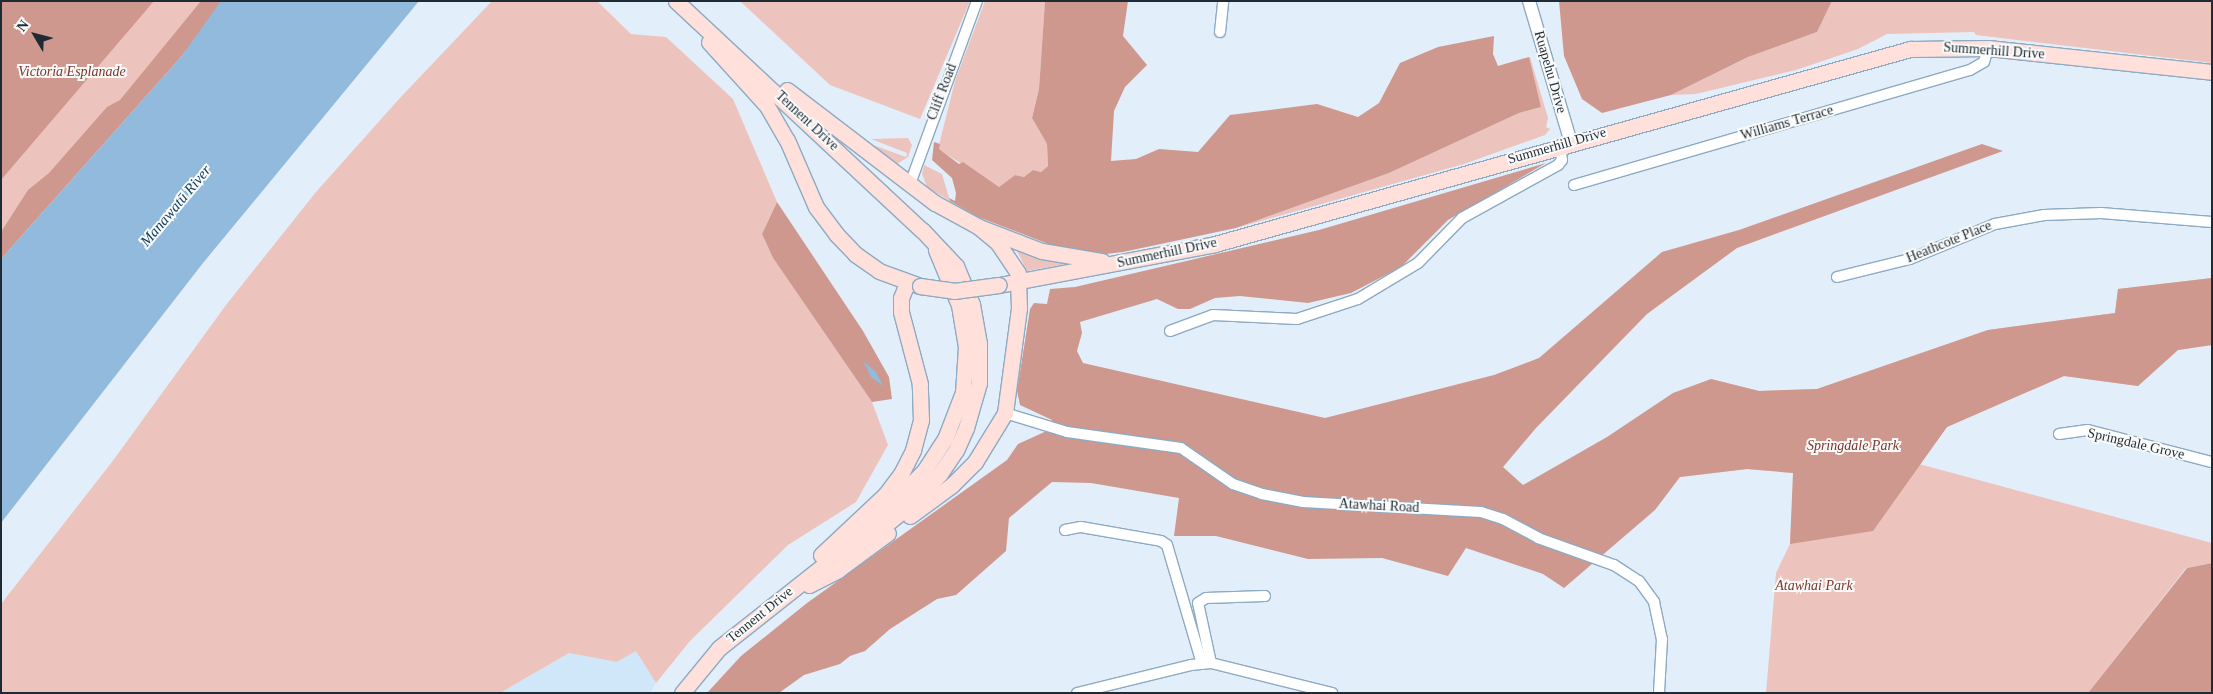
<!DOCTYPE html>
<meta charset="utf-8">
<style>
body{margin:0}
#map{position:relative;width:2213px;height:694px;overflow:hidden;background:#e2eef9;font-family:"Times New Roman",serif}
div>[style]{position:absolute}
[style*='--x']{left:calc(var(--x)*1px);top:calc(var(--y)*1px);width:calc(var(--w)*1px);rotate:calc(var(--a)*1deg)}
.built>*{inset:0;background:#d0e7fa}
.green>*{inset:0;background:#edc4bd}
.forest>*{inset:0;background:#ce988e}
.water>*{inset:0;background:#91badd}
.roads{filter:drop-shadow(1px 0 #8daac3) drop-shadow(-1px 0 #8daac3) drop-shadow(0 1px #8daac3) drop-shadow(0 -1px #8daac3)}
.minor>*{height:10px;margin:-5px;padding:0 5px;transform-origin:5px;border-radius:5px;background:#fff}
.tertiary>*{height:12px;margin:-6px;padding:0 6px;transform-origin:6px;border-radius:6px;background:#fff}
.secondary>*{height:15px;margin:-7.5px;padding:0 7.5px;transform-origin:7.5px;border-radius:7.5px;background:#ffe0db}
.bridges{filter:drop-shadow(1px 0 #8daac3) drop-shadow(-1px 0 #8daac3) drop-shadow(0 1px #8daac3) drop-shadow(0 -1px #8daac3)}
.secondary-bridge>*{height:15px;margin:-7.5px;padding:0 7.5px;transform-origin:7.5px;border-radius:7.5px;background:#ffe0db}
span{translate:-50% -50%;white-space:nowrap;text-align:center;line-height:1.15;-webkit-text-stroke:4px #f9faf9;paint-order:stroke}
.street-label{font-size:14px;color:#1e2a34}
.park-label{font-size:14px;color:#7a362c;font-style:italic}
.water-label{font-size:15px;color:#0f3f61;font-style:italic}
.frame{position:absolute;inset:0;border:2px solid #1e2a34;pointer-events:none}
.north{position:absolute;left:10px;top:10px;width:50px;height:50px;-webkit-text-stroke:4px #f9faf9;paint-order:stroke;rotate:307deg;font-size:14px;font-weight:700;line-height:20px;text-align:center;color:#1e2a34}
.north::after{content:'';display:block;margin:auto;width:18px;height:22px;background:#1e2a34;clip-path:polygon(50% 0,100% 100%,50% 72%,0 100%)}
</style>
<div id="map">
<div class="built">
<div style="clip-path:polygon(636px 651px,656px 683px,650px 693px,500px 693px,569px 653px,617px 662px)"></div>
</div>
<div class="green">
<div style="clip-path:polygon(1px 1px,221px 1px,1px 259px)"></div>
<div style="clip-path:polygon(492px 1px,597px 1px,631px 34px,666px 37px,733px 99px,777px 202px,762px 234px,773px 258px,872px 402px,888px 445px,856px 502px,788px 545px,690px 641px,656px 683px,636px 651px,617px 662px,569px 653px,500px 693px,1px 693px,1px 604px,112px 462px,226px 305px,316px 192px,399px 99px)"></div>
<div style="clip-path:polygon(740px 1px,970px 1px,920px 119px,830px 85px)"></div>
<div style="clip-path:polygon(985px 1px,1045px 1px,1039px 89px,1032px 118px,1047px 144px,1048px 166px,1041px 172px,1033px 170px,1024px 177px,1015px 175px,999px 187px,938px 149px,955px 81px)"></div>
<div style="clip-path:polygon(1832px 1px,2212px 1px,2212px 63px,1976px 35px,1974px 32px,1887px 34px,1858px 49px,1796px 70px,1696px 94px,1671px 95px,1748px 57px,1817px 32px)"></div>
<div style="clip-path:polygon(1530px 57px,1548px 118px,1546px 127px,1550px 129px,1545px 135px,1464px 164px,1236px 228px,1389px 173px,1519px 113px,1541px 107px,1528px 58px)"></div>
<div style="clip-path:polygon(908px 138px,912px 145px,908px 157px,897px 164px,862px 141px,906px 157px,907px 153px,871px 139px)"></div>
<div style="clip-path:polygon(924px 165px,942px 174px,950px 201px,927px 187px,922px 174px)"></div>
<div style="clip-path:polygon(1008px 241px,1077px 262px,1027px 271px,1017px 251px)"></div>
<div style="clip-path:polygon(2212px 278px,2212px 345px,2178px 350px,2138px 386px,2064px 376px,1947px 427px,1919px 464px,2212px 543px,2212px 563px,2186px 568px,2088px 693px,1766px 693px,1776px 573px,1790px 544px,1794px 473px,1747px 469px,1680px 477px,1711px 379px,1759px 391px,1817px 389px,1988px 330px,2115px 313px,2118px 289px)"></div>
</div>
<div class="forest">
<div style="clip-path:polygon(1px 1px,154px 1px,1px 180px)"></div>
<div style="clip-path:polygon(201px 1px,224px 1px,181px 57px,1px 259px,1px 232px,28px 190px,49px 173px,107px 107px,120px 100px)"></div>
<div style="clip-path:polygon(1045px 1px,1128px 1px,1123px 36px,1147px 65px,1125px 87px,1114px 111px,1111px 161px,1136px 159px,1159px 149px,1198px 152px,1230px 115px,1317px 104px,1358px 117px,1379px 103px,1400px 63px,1438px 47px,1494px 36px,1493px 54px,1498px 66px,1529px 57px,1541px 107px,1519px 113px,1389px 173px,1236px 228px,1123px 252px,1106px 254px,1059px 248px,978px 217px,950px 201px,949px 198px,955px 201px,956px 193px,952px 178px,932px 160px,934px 142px,940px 144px,939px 149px,959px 164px,963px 162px,999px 187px,1015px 175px,1024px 177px,1033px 170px,1041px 172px,1048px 166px,1047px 144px,1032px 118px,1039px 89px)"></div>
<div style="clip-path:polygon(1559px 1px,1832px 1px,1817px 32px,1748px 57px,1671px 95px,1602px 113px,1582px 99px,1564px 56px)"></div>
<div style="clip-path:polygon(1982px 144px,2003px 151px,1737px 248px,1647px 314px,1536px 428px,1503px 467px,1523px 485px,1607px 437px,1673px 393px,1711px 379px,1759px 391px,1817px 389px,1988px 330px,2115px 313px,2118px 289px,2212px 278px,2212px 345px,2178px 350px,2138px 386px,2064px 376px,1947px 427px,1873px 531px,1790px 544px,1793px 473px,1747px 469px,1680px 477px,1655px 510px,1564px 588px,1543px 574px,1466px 548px,1448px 576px,1382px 558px,1308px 559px,1216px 536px,1174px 536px,1179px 498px,1091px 483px,1052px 482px,1009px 518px,1006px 551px,956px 595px,937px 599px,890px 629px,865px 651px,850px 656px,840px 664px,804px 675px,779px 693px,707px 693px,741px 656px,807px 603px,1007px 460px,1018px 444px,1051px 429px,1052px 420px,1020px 405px,1017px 391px,1030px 309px,1034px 303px,1047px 304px,1050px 289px,1075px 287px,1319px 230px,1546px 163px,1448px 220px,1401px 267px,1351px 293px,1308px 303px,1240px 296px,1215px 298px,1190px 309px,1178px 309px,1157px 299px,1080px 322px,1082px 333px,1077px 351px,1083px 363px,1325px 418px,1494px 375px,1539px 358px,1662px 252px,1739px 230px)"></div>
<div style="clip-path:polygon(777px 202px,863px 331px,889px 377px,892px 399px,872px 402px,773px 258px,762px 234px)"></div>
<div style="clip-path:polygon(2212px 563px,2212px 693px,2088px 693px,2187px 568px)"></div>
</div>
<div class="water">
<div style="clip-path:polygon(221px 1px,419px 1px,203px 263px,1px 523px,1px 259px,181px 57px)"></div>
<div style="clip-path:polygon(863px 361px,876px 372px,883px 386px,871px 377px)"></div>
</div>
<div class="roads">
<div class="minor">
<div style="--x:1220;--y:32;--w:31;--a:-84"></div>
<div style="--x:910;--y:184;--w:195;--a:-69.9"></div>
<div style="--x:1574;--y:185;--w:412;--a:-16.2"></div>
<div style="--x:1970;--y:70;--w:16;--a:-30"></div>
<div style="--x:1984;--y:62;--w:15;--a:-74"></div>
<div style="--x:1837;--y:277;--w:75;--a:-13.9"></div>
<div style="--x:1910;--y:259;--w:92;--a:-22.4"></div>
<div style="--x:1995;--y:224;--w:50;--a:-10.4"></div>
<div style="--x:2044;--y:215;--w:57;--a:-2"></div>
<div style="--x:2101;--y:213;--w:111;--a:4.6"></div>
<div style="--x:1170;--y:331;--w:46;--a:-20.4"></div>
<div style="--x:1213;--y:315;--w:84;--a:2.7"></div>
<div style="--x:1297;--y:319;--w:64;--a:-18.2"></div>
<div style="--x:1358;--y:299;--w:70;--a:-31"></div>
<div style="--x:1418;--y:263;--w:63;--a:-45.6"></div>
<div style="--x:1462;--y:218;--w:110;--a:-28.9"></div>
<div style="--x:1558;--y:165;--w:6;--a:-51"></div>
<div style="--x:1562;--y:160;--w:14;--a:-98"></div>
<div style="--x:1005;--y:413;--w:65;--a:17"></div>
<div style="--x:1067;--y:432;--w:115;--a:8"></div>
<div style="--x:1181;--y:448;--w:63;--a:34.7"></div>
<div style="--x:1233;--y:484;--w:31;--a:19"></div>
<div style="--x:1262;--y:494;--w:42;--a:11"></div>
<div style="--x:1303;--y:502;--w:178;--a:3.2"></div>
<div style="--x:1481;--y:512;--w:23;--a:18"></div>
<div style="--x:1503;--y:519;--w:40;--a:28"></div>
<div style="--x:1538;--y:538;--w:81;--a:19.6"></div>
<div style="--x:1614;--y:565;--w:30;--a:33"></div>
<div style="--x:1639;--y:581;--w:26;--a:54"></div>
<div style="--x:1654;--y:602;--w:38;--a:78"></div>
<div style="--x:1662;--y:639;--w:54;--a:93.2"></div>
<div style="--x:2059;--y:434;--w:29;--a:-8"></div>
<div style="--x:2088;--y:430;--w:128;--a:14.5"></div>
<div style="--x:1065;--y:530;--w:16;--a:-11"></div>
<div style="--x:1081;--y:527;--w:81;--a:9.9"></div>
<div style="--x:1161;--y:541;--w:7;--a:34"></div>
<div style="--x:1167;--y:545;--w:124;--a:73.6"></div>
<div style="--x:1211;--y:663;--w:61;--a:-102.2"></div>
<div style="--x:1198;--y:603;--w:9;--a:-32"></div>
<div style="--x:1206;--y:598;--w:59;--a:-1.9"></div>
<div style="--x:1077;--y:693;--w:117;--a:-13.8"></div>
<div style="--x:1191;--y:665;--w:20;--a:-6"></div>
<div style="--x:1211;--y:663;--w:125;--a:13.9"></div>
</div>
<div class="tertiary">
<div style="--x:1529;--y:1;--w:148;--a:73.5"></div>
</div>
<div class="secondary">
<div style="--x:676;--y:1;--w:336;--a:43"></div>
<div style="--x:922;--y:230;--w:50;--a:46.6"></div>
<div style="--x:956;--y:266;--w:41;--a:67.2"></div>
<div style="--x:972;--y:304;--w:40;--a:80"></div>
<div style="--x:979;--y:343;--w:40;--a:90"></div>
<div style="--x:979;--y:383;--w:47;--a:106.1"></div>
<div style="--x:966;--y:428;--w:24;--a:114"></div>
<div style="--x:956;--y:450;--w:29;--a:124"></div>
<div style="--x:940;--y:474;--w:49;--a:135"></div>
<div style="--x:905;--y:509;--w:27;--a:141"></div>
<div style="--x:884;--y:526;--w:43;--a:150.4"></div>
<div style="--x:709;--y:42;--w:86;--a:47.8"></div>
<div style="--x:767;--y:106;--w:39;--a:60"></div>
<div style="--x:787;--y:140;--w:73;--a:66.6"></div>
<div style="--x:816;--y:207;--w:34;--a:53"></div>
<div style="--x:836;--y:234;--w:28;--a:46"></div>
<div style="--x:855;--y:254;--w:29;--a:35"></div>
<div style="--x:879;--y:271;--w:44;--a:20.1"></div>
<div style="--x:787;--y:90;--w:186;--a:37.4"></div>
<div style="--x:935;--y:203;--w:50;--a:28.6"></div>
<div style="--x:979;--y:227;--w:67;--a:20.9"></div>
<div style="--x:1042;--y:251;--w:61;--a:9.5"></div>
<div style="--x:999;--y:285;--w:220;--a:-10.7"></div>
<div style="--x:1215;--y:244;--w:722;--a:-15.67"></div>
<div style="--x:1910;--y:49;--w:78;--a:-0.7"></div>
<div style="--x:1988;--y:48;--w:225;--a:6.1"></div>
<div style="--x:910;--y:516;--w:52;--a:-36.4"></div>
<div style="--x:952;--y:485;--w:33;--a:-45"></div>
<div style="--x:975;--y:462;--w:57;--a:-58.5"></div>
<div style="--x:1005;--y:413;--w:106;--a:-82.4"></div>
<div style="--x:1019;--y:308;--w:35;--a:-92"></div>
<div style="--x:1018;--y:273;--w:36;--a:-124"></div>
<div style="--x:998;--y:243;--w:25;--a:-140"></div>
<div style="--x:821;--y:555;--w:88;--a:-43.2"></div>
<div style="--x:885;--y:495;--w:26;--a:-53"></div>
<div style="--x:901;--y:474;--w:27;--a:-63"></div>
<div style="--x:913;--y:450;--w:31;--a:-75"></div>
<div style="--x:921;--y:420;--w:36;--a:-92"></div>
<div style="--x:920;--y:384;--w:74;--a:-104.8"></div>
<div style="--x:901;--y:312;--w:14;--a:-90"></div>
<div style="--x:901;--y:298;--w:16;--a:-68"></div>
<div style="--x:809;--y:585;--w:33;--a:-27"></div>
<div style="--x:838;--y:570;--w:62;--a:-36.5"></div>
<div style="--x:682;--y:693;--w:58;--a:-50.6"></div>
<div style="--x:719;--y:648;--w:163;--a:-38.3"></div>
<div style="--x:847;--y:547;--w:71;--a:-44.4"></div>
<div style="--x:898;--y:497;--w:37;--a:-45"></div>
<div style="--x:924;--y:471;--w:38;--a:-57"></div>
<div style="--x:945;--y:439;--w:50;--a:-69"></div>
<div style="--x:963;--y:392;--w:45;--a:-86.2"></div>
<div style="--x:966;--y:347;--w:43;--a:-99.5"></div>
<div style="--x:959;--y:305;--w:60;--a:-112.7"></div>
</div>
</div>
<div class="bridges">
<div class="secondary-bridge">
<div style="--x:920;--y:286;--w:34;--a:8"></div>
<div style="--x:954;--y:291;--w:45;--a:-7.6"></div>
</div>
</div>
<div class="street-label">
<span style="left:1994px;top:51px;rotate:4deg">Summerhill Drive</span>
<span style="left:1550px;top:72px;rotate:74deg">Ruapehu Drive</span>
<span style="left:942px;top:92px;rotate:-69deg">Cliff Road</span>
<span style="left:807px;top:121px;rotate:43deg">Tennent Drive</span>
<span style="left:1787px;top:123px;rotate:-16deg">Williams Terrace</span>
<span style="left:1557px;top:146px;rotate:-16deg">Summerhill Drive</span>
<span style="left:1949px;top:242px;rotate:-22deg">Heathcote Place</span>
<span style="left:1167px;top:253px;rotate:-12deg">Summerhill Drive</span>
<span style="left:2136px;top:444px;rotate:13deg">Springdale Grove</span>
<span style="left:1379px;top:506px;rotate:3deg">Atawhai Road</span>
<span style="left:760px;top:615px;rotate:-39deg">Tennent Drive</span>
</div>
<div class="park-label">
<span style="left:72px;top:72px">Victoria Esplanade</span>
<span style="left:1853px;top:446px">Springdale Park</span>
<span style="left:1814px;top:586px">Atawhai Park</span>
</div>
<div class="water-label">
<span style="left:176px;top:206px;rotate:-50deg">Manawatū River</span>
</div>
<div class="frame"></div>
<div class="north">N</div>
</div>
